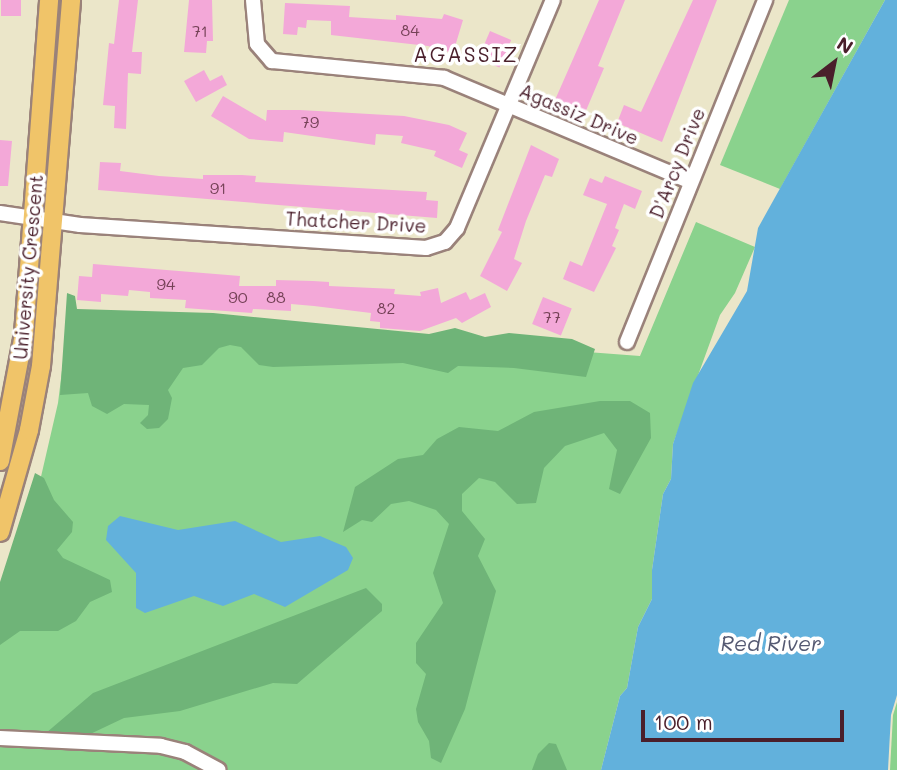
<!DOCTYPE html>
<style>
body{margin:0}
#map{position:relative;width:897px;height:770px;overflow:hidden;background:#ebe6c9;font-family:Mali,sans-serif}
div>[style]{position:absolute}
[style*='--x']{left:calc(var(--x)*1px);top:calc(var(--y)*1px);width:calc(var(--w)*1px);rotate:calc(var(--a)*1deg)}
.green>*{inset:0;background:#8ad28d}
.forest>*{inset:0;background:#6fb478}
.water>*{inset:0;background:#62b1dc}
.building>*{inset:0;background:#f3a8d8;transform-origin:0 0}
.roads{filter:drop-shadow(2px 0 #9a827a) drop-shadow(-2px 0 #9a827a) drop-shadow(0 2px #9a827a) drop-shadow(0 -2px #9a827a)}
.minor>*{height:14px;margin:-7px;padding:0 7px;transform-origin:7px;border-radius:7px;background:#fff}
.major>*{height:18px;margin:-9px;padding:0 9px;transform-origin:9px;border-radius:9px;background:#f0c469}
span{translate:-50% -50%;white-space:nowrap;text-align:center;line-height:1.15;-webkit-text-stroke:7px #fff;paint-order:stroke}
.number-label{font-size:16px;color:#744156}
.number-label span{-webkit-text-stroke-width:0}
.street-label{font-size:19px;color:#4a1f2b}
.neighbourhood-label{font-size:21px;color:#4a1f2b;letter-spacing:2px}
.water-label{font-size:21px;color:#545972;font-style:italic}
.north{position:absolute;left:799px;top:28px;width:70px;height:70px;-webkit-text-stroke:5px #fff;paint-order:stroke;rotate:32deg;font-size:19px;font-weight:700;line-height:28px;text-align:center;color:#4a1f2b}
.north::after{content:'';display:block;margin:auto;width:24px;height:32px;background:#4a1f2b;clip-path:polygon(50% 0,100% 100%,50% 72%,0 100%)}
.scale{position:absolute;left:641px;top:710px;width:203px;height:32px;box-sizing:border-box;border:4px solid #4a1f2b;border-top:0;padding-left:9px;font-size:21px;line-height:24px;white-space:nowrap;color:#4a1f2b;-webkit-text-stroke:5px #fff;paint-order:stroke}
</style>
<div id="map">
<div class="green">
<div style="clip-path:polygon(789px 0,885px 0,780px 189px,720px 165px)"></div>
<div style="clip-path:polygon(696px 222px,755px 247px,735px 293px,720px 315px,673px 444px,671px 479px,663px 494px,652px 570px,652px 599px,638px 627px,627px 688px,620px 696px,601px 770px,0 770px,0 597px,37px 494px,58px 403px,69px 313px,640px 356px)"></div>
<div style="clip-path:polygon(897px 702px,897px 770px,890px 770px,893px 715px)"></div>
</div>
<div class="forest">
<div style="clip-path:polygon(67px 293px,75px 296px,77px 309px,213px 313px,429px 334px,455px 328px,485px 337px,509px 333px,572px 339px,595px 349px,586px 377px,514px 368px,458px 366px,448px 373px,403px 363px,273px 367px,259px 365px,241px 347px,230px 345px,219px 348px,202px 365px,183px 368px,168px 390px,172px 398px,168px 419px,159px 428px,147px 429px,140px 423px,148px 415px,149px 405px,124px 404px,107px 414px,92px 406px,88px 393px,60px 395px)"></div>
<div style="clip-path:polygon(600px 401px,630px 401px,650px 413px,651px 438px,620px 494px,609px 489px,617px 450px,604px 433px,565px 446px,544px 468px,536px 503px,517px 504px,495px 482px,479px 478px,462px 494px,462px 511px,485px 539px,478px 556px,496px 591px,465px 709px,441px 763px,431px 758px,429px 741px,418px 722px,416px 709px,426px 674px,416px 663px,416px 643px,443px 603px,433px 573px,449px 524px,436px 510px,409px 501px,391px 504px,372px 522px,362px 520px,343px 532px,355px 487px,398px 459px,423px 455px,437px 439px,459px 427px,498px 431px,534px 412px)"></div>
<div style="clip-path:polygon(35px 473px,44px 478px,54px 500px,73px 522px,72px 532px,57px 550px,63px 558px,110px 580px,112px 592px,90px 602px,76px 621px,58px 631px,20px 631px,0 645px,0 582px)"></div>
<div style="clip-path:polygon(366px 588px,382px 604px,382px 611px,297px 684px,273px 683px,180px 711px,124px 718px,86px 736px,46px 733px,93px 693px)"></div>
<div style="clip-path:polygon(549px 743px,556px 744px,567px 770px,532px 770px,538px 754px)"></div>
</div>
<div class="water">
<div style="clip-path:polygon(885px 0,897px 0,897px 695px,891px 715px,888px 770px,601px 770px,620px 696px,627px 688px,638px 627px,652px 599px,652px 570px,663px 494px,671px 479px,673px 444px,693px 383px,747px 291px,758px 228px)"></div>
<div style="clip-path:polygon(120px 516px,178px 530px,235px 521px,281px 542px,320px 536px,346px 547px,353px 558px,348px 570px,285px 607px,254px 594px,223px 606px,194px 596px,145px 613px,136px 608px,136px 573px,106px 540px,108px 526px)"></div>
</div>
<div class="building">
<div style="left:1px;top:0;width:20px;height:16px"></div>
<div style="clip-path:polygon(119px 0,138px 0,132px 52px,142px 52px,141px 74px,128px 73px,126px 129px,114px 128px,115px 106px,103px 105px,109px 43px,114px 44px)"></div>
<div style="clip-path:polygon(189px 0,212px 0,213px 41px,207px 41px,206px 53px,184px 52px)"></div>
<div style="clip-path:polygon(599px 0,625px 0,598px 66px,604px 68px,585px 113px,555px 100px)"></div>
<div style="clip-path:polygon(693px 0,717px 0,662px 142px,617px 123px,624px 105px,641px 112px)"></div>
<div style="clip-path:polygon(285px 3px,350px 6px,349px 17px,396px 20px,396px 15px,442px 19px,444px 14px,463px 20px,453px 53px,428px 46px,331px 35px,331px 21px,307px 20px,306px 28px,298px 27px,297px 35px,283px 34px)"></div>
<div style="left:490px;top:31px;width:23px;height:30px;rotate:23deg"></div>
<div style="clip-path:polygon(204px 70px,210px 81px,222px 75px,227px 85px,196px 102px,184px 81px)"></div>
<div style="clip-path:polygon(223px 96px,266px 121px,267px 110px,300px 110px,404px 116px,449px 125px,467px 133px,459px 150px,468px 154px,462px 168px,434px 156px,436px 151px,401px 143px,403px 136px,376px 134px,375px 145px,284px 132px,283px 142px,249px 139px,211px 116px)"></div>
<div style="clip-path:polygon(0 140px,12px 141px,8px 186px,0 186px)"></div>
<div style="clip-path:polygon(531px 145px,559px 159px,552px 177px,545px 175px,526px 221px,514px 259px,522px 263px,507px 291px,480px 276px,502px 232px,498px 230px)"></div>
<div style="clip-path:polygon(100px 162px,121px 163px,120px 171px,159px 176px,203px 179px,203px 175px,242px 175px,256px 176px,255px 182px,427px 192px,426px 200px,438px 201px,437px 218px,98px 190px)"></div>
<div style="clip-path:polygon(605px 176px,642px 191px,635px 209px,624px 204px,615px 228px,619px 230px,612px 246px,616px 248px,594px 292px,563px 279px,570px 261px,582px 266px,607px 204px,583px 195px,590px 178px,602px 183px)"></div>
<div style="clip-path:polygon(93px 264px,240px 276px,239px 286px,276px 286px,276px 280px,313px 281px,329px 282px,329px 286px,395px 289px,394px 294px,421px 296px,420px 292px,438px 288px,441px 303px,466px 292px,470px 300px,485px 293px,491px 307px,462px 323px,456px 318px,420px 331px,380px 328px,380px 322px,370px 321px,371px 313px,314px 306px,291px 304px,291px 311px,253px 309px,252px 313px,185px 308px,186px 300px,150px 298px,150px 292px,129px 290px,128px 296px,101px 294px,101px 302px,77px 300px,79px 276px,92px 277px)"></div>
<div style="left:543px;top:297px;width:31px;height:29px;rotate:22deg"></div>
</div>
<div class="roads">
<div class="minor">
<div style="--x:253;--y:0;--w:44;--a:84.8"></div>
<div style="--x:257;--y:44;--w:23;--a:49"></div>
<div style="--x:272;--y:61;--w:173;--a:5.6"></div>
<div style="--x:444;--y:78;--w:266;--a:22.8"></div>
<div style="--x:0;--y:213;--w:81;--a:8.5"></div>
<div style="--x:80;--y:225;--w:347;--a:3.8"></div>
<div style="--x:426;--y:248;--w:20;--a:-18"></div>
<div style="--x:445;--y:242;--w:18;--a:-49"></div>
<div style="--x:457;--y:228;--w:247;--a:-67.2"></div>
<div style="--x:627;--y:342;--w:369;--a:-68"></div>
<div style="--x:0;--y:738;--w:161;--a:2.8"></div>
<div style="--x:161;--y:746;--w:25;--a:14"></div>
<div style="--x:185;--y:752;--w:38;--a:28"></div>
</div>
<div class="major">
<div style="--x:0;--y:461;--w:129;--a:-79.3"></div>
<div style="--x:24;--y:334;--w:335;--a:-85.7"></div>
<div style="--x:0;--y:532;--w:106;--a:-74.1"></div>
<div style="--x:29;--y:430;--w:65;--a:-79.4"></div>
<div style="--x:41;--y:366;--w:367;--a:-85.3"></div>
</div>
</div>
<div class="number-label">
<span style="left:410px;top:30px">84</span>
<span style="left:200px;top:31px">71</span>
<span style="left:310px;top:122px">79</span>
<span style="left:218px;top:188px">91</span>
<span style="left:166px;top:284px">94</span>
<span style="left:238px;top:297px">90</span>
<span style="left:276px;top:297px">88</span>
<span style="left:386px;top:308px">82</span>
<span style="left:552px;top:317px">77</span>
</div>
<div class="street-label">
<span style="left:579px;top:114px;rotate:23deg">Agassiz Drive</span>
<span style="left:677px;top:163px;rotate:-68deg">D'Arcy Drive</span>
<span style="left:356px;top:222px;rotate:3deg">Thatcher Drive</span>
<span style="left:28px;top:267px;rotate:-85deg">University Crescent</span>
</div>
<div class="neighbourhood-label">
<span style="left:466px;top:54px">AGASSIZ</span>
</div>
<div class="water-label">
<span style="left:771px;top:643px">Red River</span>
</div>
<div class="north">N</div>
<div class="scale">100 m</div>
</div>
